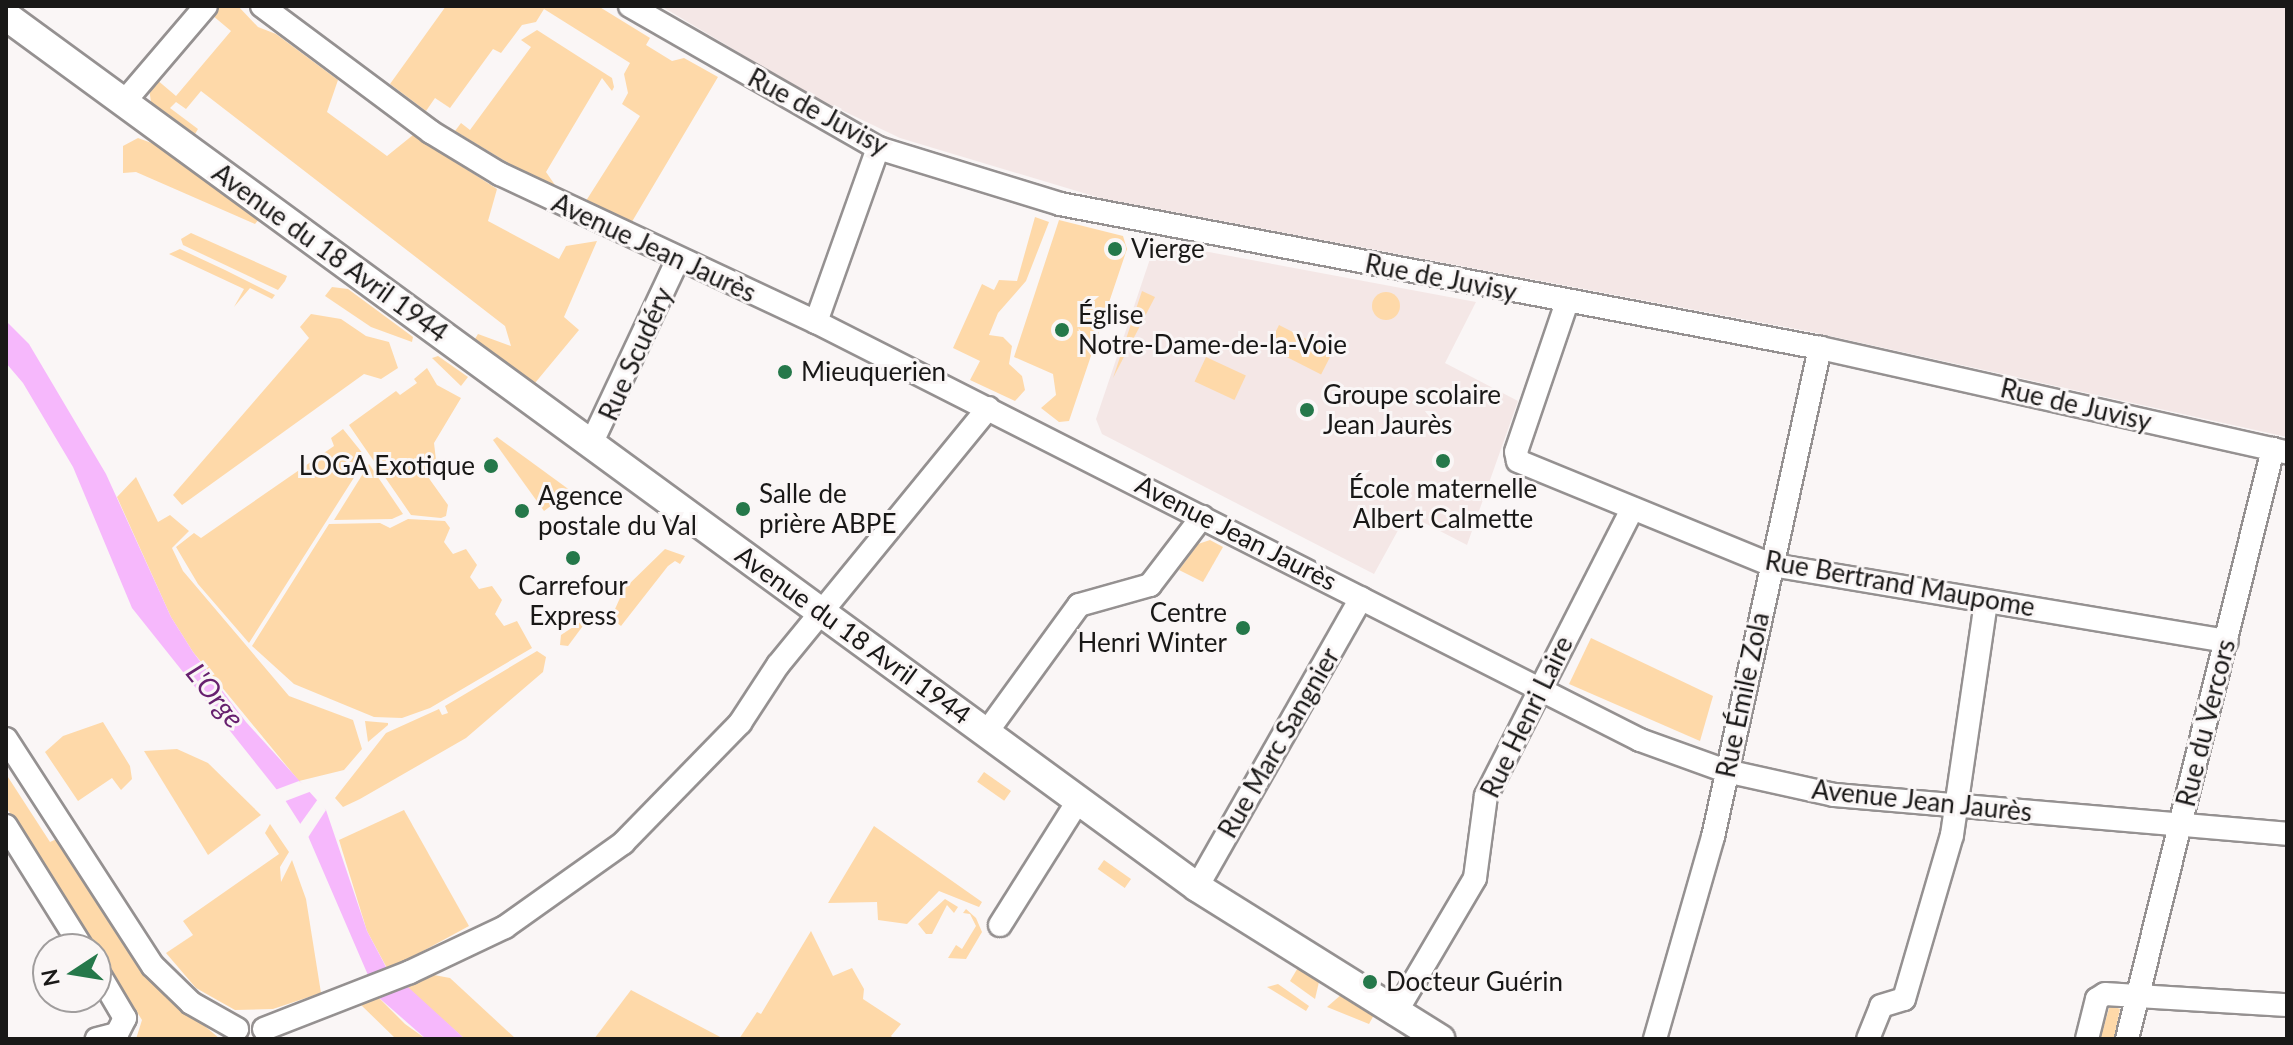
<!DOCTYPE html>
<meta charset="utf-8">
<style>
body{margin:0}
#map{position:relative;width:2293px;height:1045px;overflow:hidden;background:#faf6f6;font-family:Lato,sans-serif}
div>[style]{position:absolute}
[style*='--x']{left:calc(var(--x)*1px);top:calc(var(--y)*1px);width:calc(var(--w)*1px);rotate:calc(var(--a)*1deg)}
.built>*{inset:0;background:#f4e7e6}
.green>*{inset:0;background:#fed9a9;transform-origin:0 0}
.round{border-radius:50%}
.water>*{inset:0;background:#f6b8fc}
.pier>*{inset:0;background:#faf6f6}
.roads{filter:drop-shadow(2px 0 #959191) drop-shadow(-2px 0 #959191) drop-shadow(0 2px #959191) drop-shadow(0 -2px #959191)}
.minor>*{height:22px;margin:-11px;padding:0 11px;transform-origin:11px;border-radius:11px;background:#fff}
.tertiary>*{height:28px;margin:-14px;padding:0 14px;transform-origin:14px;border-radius:14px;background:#fff}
.dots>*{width:22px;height:22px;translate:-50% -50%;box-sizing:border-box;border:4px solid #faf6f6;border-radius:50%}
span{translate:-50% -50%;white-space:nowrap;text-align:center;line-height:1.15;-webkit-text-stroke:6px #faf6f6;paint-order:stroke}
.street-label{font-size:26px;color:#191817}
.poi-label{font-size:26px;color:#191817}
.left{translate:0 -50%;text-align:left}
.right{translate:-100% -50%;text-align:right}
.water-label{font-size:28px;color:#67206f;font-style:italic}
.frame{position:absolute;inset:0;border:8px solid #191817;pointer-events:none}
.north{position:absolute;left:32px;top:933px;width:80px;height:80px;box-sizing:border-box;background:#faf6f6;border:2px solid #a09d9d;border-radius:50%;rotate:258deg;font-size:22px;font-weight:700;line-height:32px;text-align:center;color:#191817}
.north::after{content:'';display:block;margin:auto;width:28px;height:36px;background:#25784a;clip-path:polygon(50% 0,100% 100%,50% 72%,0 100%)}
</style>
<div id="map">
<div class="built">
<div style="clip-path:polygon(661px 6px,2287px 6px,2287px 437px,1812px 332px,1100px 198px,900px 138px,812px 96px)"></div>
<div style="clip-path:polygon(1166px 244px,1476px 302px,1445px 363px,1518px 401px,1467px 545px,1407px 514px,1374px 574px,1102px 434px,1096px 419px,1152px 253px)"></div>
</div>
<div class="green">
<div style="clip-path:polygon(219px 6px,238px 6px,258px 27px,276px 34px,338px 80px,327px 112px,387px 156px,413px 135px,497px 189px,488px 221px,559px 259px,566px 246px,597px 241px,564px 317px,579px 330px,535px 383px,475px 339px,478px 334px,511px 346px,505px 326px,201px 91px,186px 109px,176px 102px,170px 108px,198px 129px,195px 134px,151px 102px,149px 88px,156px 79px,176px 96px,231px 31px,212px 15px)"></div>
<div style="clip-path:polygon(446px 6px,598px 6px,650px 38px,646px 45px,672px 61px,684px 58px,718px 77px,630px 225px,584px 204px,640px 116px,622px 104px,628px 93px,624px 74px,630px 63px,544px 9px,536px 22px,522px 25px,501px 53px,493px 49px,450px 108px,435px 98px,426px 111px,390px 84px)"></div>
<div style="clip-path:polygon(537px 30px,612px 78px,614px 87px,612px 91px,602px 78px,546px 172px,555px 185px,552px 189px,455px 131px,461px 123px,470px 130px,531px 47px,521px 40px)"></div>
<div style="clip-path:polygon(138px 138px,157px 145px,259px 219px,255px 224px,136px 172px,123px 173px,123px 146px)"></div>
<div style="clip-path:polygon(1035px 217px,1049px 222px,1026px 281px,998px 313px,989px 335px,1003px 337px,1012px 346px,1009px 364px,1022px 376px,1025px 390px,1015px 401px,970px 380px,980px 361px,953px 348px,982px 284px,994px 290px,999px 280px,1017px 281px)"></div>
<div style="clip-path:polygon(1059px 220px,1123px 236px,1127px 249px,1069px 421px,1059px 422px,1041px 408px,1056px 395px,1053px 374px,1014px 357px)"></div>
<div style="clip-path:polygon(191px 233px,287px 276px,285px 281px,278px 290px,183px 245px,181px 239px)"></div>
<div style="clip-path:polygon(180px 249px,225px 270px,275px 295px,272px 299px,250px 288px,234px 307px,244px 289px,169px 254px)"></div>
<div style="clip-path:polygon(332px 287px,348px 289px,413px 337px,412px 342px,371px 327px,325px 296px)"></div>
<div style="clip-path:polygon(1142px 291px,1155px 297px,1113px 378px)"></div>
<div class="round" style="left:1372px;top:292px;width:28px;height:28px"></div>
<div style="clip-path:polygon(311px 314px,341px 319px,366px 336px,389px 342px,398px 368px,381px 379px,364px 374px,182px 505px,173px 495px,309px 338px,300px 327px)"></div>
<div style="left:1279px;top:325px;width:60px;height:25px;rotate:27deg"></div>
<div style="clip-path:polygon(438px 356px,468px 377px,461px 386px,432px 358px)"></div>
<div style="left:1206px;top:357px;width:44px;height:27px;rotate:25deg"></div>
<div style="clip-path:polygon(427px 368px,437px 385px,461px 398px,434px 443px,436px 460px,428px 477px,448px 505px,446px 516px,441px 518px,411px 515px,349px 425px,396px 391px,400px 395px,417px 383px,414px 379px)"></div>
<div style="clip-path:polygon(343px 429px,364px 455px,362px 465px,249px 643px,198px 584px,176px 547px,194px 533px,201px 538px,334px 446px,331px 438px)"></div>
<div style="clip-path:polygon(497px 437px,571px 491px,544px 511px,493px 440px)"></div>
<div style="clip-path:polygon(369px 464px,403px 514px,392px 519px,334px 520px)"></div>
<div style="clip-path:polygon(136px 477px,158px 522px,170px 515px,189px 531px,172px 548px,183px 571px,289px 696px,353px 720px,362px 749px,344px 770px,299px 781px,193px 652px,171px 617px,117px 497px)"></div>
<div style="clip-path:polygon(408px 519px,445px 521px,450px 528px,444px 542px,453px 554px,466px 549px,477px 565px,470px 577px,479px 589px,492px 586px,502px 600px,495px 614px,504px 626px,517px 621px,532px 648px,430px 708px,402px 718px,374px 717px,294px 684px,252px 646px,329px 524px,380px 523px,390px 528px)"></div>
<div style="clip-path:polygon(1210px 540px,1223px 547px,1203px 582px,1179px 570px,1198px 544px)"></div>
<div style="clip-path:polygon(665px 549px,685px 556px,680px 564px,675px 561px,668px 566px,621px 626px,611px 618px,624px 589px)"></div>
<div style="clip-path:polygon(591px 615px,568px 646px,560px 645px,561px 635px)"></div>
<div style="clip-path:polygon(1591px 638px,1713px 696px,1700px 741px,1569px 684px)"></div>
<div style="clip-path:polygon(537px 651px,546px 657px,543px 672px,466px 738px,360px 799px,343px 807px,335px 798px,386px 733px,439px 709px,442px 715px,448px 713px,445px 706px)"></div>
<div style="clip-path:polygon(365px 721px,388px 723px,388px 725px,368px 742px)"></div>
<div style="clip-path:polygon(103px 722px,130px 766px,132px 779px,121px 790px,112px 778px,78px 801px,45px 752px,63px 736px)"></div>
<div style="clip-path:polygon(177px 749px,208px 763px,261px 815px,208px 855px,144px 751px)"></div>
<div style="left:984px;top:772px;width:33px;height:12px;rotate:35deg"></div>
<div style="clip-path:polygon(6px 774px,50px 842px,61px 837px,76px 871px,141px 972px,220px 1039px,136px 1039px,142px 1020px,6px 807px)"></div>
<div style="clip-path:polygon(404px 810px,469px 926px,388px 970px,367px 931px,339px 840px)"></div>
<div style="clip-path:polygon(270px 824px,289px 852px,280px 867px,281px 882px,292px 860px,306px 899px,321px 993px,273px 1009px,235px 1010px,196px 988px,166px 953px,193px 935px,183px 921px,279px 854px,265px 833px)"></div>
<div style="clip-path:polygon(874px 826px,982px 902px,979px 907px,939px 891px,907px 924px,878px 920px,877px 902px,828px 903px)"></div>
<div style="left:1104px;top:860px;width:33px;height:11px;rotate:35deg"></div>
<div style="clip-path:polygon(945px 899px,958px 907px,954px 913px,947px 905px,932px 934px,926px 934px,918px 924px)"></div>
<div style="clip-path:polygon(966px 909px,976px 918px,982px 932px,966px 959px,948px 958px,956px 945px,962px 949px,976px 926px,970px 914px,963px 913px)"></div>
<div style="clip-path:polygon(811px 931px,833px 976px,852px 968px,864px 989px,863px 999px,901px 1024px,891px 1036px,894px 1039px,739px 1039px,757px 1012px,761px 1014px)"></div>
<div style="clip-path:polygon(1299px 966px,1319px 982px,1315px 999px,1290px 981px)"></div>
<div style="clip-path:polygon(434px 975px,450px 978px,516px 1039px,465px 1039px,403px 985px)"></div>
<div style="clip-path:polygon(1278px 984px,1309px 1006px,1306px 1011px,1267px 987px)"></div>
<div style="clip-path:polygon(631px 990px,724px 1039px,594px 1039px)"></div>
<div style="clip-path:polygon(1342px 994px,1375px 1013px,1369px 1024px,1327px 1007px)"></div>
<div style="clip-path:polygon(377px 996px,405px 1024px,426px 1039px,396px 1039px,360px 1004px)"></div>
<div style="clip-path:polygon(2110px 1005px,2120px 1009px,2114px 1039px,2100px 1039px)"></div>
</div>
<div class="water">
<div style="clip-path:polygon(6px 321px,29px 344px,106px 474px,171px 617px,193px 652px,246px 722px,326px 810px,367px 931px,386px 967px,465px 1039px,426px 1039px,377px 996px,308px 836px,285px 800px,132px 608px,73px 467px,23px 383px,6px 363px)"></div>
</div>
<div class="pier">
<div style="clip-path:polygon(299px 781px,312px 791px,283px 802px,275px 790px)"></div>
<div style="clip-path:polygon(318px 799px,326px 810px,307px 839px,298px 827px)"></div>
</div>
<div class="roads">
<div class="minor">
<div style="--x:262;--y:6;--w:211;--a:36.7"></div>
<div style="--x:431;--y:132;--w:81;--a:31.3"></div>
<div style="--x:500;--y:174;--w:349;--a:25.1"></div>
<div style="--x:816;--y:322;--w:924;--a:26.9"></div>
<div style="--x:1640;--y:740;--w:91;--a:19.8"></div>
<div style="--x:1726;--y:771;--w:111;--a:12.5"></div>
<div style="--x:1834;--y:795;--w:455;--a:4.9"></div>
<div style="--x:630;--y:6;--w:286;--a:29.8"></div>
<div style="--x:878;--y:148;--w:190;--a:17.1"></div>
<div style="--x:1060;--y:204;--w:774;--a:10.73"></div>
<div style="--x:1820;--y:348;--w:478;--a:12.6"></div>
<div style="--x:124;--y:102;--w:126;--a:-49.5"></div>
<div style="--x:1567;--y:302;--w:158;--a:108.8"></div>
<div style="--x:1516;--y:452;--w:9;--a:77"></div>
<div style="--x:1518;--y:461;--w:274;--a:22.3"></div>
<div style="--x:1772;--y:565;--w:461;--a:9.5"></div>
<div style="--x:816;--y:322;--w:185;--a:-70.4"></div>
<div style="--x:591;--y:444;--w:202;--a:-64.8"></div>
<div style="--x:986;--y:733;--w:158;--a:-54"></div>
<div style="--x:1079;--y:605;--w:74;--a:-15.7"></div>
<div style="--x:1150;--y:585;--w:86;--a:-52.6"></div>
<div style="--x:6;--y:739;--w:270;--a:57.1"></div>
<div style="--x:153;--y:966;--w:53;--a:44.2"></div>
<div style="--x:191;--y:1003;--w:53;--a:29.5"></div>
<div style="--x:6;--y:826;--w:145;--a:58"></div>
<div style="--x:1197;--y:887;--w:332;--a:-60.4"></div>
<div style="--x:1000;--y:925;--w:146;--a:-57.8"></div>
<div style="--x:96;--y:969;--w:57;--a:59.4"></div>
<div style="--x:125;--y:1018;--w:18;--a:117"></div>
<div style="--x:117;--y:1034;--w:21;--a:166"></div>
<div style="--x:1395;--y:1014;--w:158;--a:-59.5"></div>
<div style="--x:1475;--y:878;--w:83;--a:-82.4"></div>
<div style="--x:1486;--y:796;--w:322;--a:-63"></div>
<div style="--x:264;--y:1029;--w:157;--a:-21.3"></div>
<div style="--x:410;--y:972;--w:105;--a:-25.3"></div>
<div style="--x:505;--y:927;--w:145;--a:-35.4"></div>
<div style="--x:623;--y:843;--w:168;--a:-45.7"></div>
<div style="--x:740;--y:723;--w:69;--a:-56.8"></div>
<div style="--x:778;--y:665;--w:332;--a:-50.7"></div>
<div style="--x:1655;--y:1039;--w:210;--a:-74"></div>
<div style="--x:1713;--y:837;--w:501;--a:-77.66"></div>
<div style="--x:1868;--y:1039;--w:35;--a:-68"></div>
<div style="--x:1881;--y:1006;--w:24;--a:-17"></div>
<div style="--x:1904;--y:999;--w:171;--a:-73.7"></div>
<div style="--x:1952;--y:835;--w:236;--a:-81.7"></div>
<div style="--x:2087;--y:1039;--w:41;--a:-76"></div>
<div style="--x:2097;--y:999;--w:9;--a:-32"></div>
<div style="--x:2105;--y:994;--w:182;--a:3.5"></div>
<div style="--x:2127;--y:1039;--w:608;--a:-76.1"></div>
</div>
<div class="tertiary">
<div style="--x:6;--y:16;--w:1476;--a:36.18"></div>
<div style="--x:1197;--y:887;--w:287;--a:32"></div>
</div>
</div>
<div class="dots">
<div style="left:1115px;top:249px;background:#25784a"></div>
<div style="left:1062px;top:330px;background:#25784a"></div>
<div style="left:785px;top:372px;background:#25784a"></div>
<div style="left:1307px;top:410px;background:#25784a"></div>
<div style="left:1443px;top:461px;background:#25784a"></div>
<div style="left:491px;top:466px;background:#25784a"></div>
<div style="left:743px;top:509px;background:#25784a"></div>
<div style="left:522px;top:511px;background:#25784a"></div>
<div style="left:573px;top:558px;background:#25784a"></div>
<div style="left:1243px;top:628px;background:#25784a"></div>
<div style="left:1370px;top:982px;background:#25784a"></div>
</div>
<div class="street-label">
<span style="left:818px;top:112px;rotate:28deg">Rue de Juvisy</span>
<span style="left:654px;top:248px;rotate:25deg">Avenue Jean Jaurès</span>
<span style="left:330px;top:253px;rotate:36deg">Avenue du 18 Avril 1944</span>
<span style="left:1441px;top:278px;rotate:11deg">Rue de Juvisy</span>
<span style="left:636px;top:354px;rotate:-66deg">Rue Scudéry</span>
<span style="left:2076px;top:405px;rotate:13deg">Rue de Juvisy</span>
<span style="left:1236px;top:533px;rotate:27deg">Avenue Jean Jaurès</span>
<span style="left:1900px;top:584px;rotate:10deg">Rue Bertrand Maupome</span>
<span style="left:853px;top:635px;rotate:36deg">Avenue du 18 Avril 1944</span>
<span style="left:1743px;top:695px;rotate:-78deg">Rue Émile Zola</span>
<span style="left:1527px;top:717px;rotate:-64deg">Rue Henri Laire</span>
<span style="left:2206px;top:723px;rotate:-76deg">Rue du Vercors</span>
<span style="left:1279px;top:743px;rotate:-60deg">Rue Marc Sangnier</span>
<span style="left:1922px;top:801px;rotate:6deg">Avenue Jean Jaurès</span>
</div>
<div class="poi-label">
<span class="left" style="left:1131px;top:249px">Vierge</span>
<span class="left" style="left:1078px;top:330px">Église<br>Notre-Dame-de-la-Voie</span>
<span class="left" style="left:801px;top:372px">Mieuquerien</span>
<span class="left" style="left:1323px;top:410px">Groupe scolaire<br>Jean Jaurès</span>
<span class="right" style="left:475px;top:466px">LOGA Exotique</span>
<span style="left:1443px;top:504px">École maternelle<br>Albert Calmette</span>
<span class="left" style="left:759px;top:509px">Salle de<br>prière ABPE</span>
<span class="left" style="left:538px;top:511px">Agence<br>postale du Val</span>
<span style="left:573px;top:601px">Carrefour<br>Express</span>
<span class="right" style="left:1227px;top:628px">Centre<br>Henri Winter</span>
<span class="left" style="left:1386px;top:982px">Docteur Guérin</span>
</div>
<div class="water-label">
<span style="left:216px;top:695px;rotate:51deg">L'Orge</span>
</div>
<div class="frame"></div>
<div class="north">N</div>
</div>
